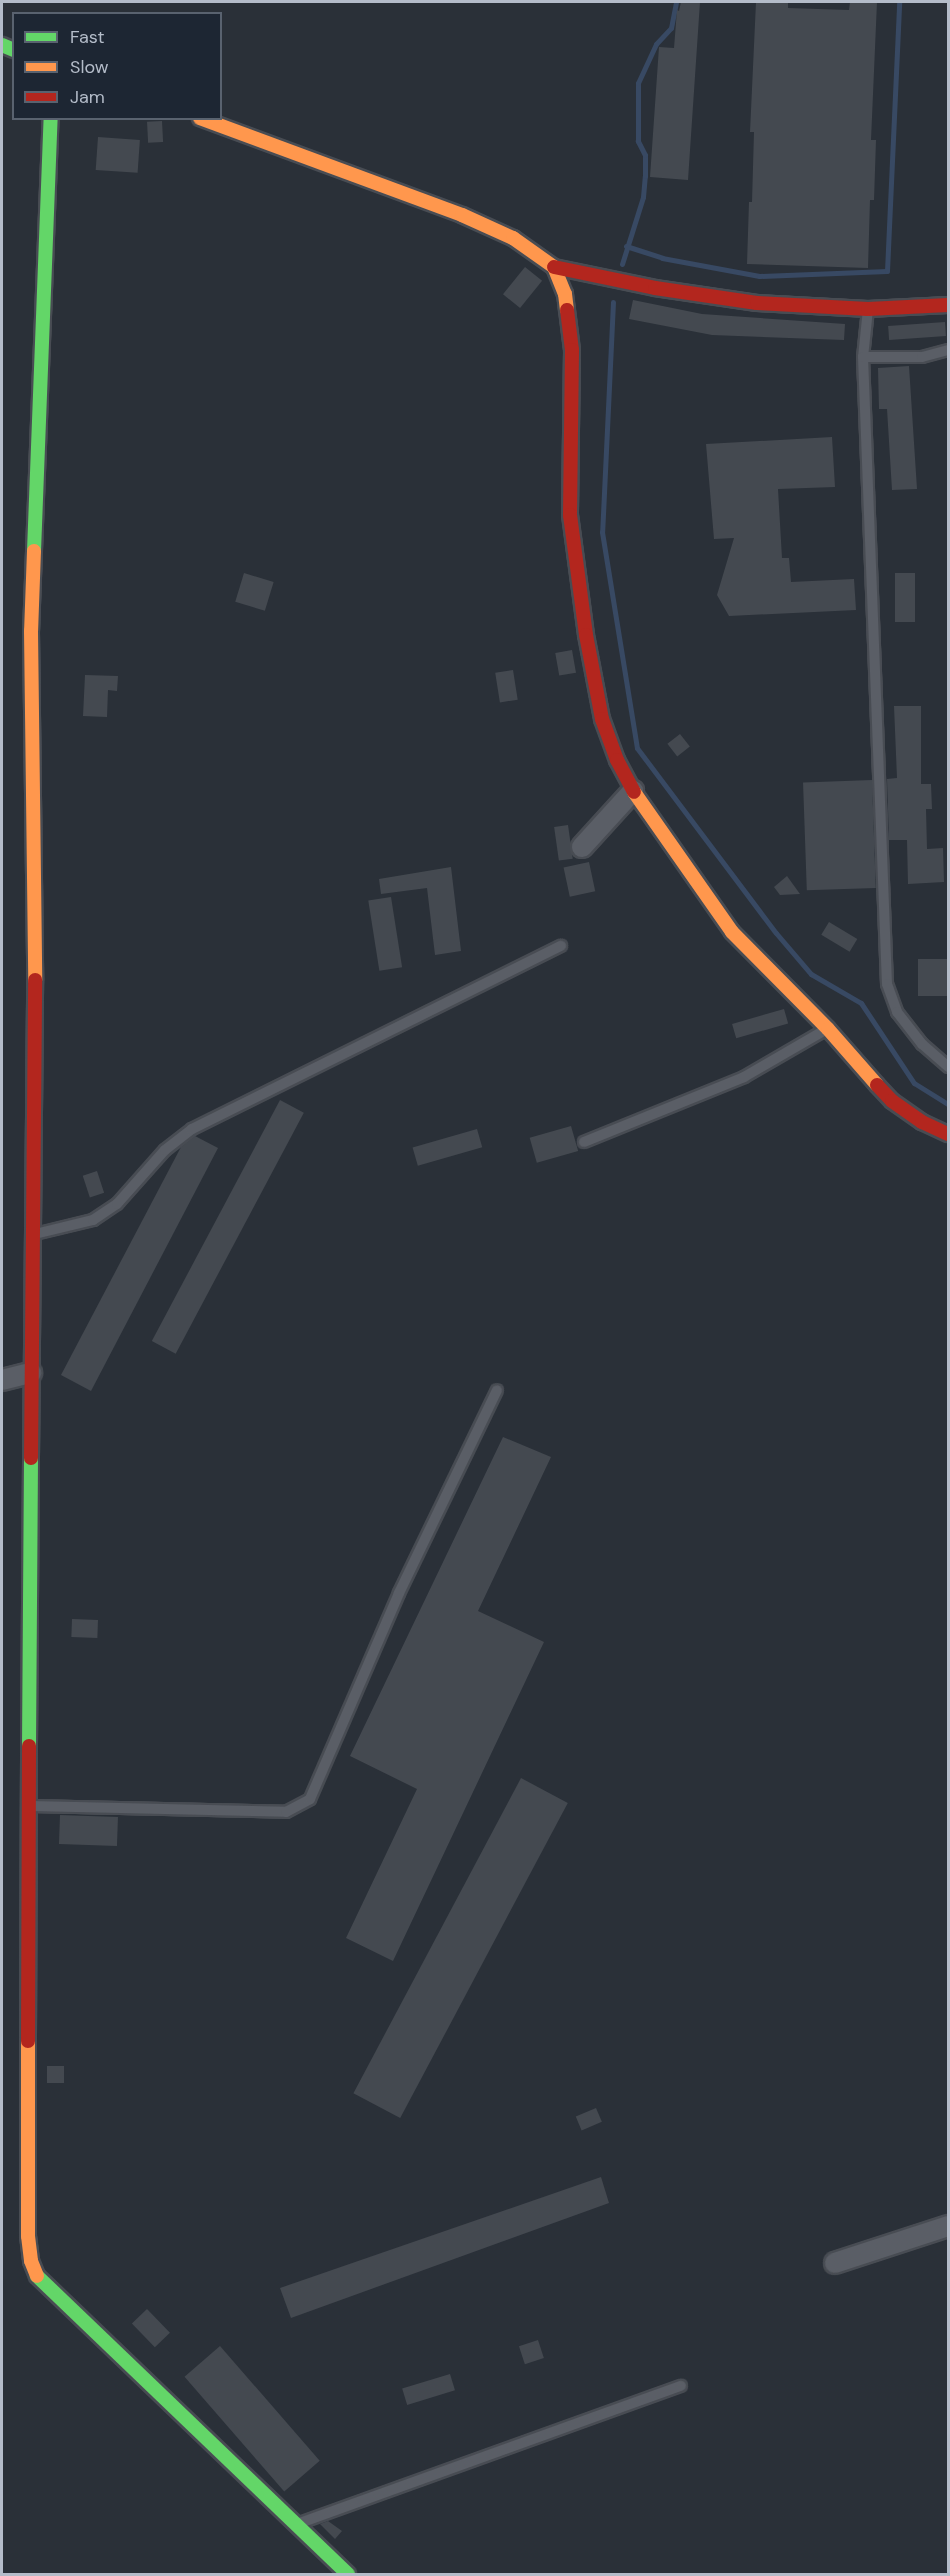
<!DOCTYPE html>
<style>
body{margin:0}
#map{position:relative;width:950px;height:2576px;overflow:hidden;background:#2a3038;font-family:"DM Sans",sans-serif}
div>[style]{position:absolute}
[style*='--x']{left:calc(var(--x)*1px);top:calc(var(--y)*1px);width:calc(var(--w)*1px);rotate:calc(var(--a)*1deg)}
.stream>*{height:5px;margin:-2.5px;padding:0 2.5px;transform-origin:2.5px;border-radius:2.5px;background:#384963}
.building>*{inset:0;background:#444950;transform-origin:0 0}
.roads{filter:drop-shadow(2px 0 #484c53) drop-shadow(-2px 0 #484c53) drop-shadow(0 2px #484c53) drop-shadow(0 -2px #484c53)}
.lane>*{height:10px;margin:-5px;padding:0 5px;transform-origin:5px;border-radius:5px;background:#5a5e66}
.street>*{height:20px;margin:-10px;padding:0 10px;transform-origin:10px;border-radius:10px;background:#5a5e66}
.fast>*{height:14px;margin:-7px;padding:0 7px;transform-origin:7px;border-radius:7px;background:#63d668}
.slow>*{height:14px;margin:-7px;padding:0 7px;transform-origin:7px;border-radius:7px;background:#ff974d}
.jam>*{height:14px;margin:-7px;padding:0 7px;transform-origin:7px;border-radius:7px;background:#b3261e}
span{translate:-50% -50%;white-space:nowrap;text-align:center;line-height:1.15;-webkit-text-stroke:4.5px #1d2633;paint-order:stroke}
.frame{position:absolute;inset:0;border:3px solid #b4bcc9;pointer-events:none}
.legend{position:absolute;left:12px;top:12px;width:210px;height:108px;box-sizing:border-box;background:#1d2633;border:2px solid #59626f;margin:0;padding:8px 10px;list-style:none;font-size:18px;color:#b4bcc9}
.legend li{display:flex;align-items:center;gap:12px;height:30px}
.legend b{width:30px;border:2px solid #59626f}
</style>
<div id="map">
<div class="stream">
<div style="--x:626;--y:246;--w:38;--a:18"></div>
<div style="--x:662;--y:258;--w:99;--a:10.5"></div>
<div style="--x:759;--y:276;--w:128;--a:-2.2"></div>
<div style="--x:887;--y:271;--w:269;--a:-87.4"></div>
<div style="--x:622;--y:264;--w:70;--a:-72.6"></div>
<div style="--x:643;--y:197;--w:21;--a:-85"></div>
<div style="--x:645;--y:176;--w:21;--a:-90"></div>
<div style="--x:645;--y:155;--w:16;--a:-117"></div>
<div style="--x:638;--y:141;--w:58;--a:-90"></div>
<div style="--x:638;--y:83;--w:43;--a:-65.2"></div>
<div style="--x:656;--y:44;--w:22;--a:-47"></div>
<div style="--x:671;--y:28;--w:26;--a:-79"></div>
<div style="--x:613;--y:302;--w:230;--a:92.7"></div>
<div style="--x:602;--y:532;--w:219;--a:80.8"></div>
<div style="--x:637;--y:748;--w:231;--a:53.1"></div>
<div style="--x:776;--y:933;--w:54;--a:49.5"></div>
<div style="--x:811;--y:974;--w:58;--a:30.1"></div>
<div style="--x:861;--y:1003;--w:96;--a:56.5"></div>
<div style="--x:914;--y:1083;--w:40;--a:32"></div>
</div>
<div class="building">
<div style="clip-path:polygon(681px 2px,700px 2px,688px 180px,650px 177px,659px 47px,674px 48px,677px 10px,679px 11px)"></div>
<div style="clip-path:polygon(756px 2px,788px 2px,788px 8px,849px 10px,850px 2px,877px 2px,871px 140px,876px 140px,874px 200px,870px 200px,868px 268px,747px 264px,749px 202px,752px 202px,754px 132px,750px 132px)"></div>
<div style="left:162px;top:121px;width:21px;height:15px;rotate:87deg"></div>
<div style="left:98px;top:137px;width:42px;height:33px;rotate:4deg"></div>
<div style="left:525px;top:267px;width:22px;height:35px;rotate:39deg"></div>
<div style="clip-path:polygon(633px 300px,702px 314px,845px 324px,844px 340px,712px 335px,629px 319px)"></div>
<div style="left:945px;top:322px;width:14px;height:57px;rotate:86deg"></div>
<div style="clip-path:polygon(909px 366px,917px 489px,892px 490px,887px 409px,879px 409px,878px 368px)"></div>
<div style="clip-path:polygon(832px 437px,835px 487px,778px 489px,782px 558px,789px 558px,791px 582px,854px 579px,856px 610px,729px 616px,717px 595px,734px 538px,714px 539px,706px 444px)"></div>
<div style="left:244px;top:573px;width:31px;height:30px;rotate:17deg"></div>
<div style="left:895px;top:573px;width:20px;height:49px"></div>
<div style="left:572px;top:650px;width:23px;height:17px;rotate:80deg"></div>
<div style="left:513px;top:670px;width:30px;height:18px;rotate:81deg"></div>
<div style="clip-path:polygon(85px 675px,118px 676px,117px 691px,108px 690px,107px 717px,83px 716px)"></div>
<div style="clip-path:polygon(894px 706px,921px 706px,921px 784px,931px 784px,932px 809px,926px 809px,927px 849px,943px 848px,944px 882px,908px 884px,907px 840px,889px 840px,887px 779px,897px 778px)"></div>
<div style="left:680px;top:734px;width:16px;height:16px;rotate:52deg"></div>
<div style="left:872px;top:780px;width:108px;height:69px;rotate:88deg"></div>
<div style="left:568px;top:825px;width:34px;height:14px;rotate:82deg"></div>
<div style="left:589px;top:862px;width:30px;height:26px;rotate:78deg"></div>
<div style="clip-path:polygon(451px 867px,461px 951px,435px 955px,427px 888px,381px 894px,379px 879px)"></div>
<div style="clip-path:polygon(787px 876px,800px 894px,780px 895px,774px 887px)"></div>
<div style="left:391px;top:897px;width:71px;height:23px;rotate:81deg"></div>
<div style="left:829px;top:922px;width:33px;height:15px;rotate:31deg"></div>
<div style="left:918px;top:959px;width:30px;height:37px"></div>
<div style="left:784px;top:1009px;width:15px;height:54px;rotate:74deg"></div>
<div style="left:280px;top:1100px;width:27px;height:273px;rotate:28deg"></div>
<div style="left:571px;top:1126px;width:26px;height:43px;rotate:74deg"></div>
<div style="left:477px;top:1129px;width:19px;height:67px;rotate:74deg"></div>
<div style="clip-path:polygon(195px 1136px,218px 1148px,91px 1391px,61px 1375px,181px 1147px)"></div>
<div style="left:97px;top:1171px;width:23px;height:15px;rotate:72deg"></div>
<div style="clip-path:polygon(503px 1437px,551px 1457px,478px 1611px,544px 1642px,393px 1961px,346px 1938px,417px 1789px,350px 1756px)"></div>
<div style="left:72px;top:1619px;width:26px;height:18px;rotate:2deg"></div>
<div style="left:521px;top:1778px;width:53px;height:357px;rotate:28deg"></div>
<div style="left:60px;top:1815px;width:58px;height:29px;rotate:2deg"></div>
<div style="left:47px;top:2066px;width:17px;height:17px"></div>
<div style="left:596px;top:2108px;width:15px;height:22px;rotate:67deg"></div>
<div style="clip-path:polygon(601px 2177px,609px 2203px,291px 2318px,280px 2288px)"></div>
<div style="left:147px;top:2309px;width:33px;height:21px;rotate:46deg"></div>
<div style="left:538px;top:2340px;width:19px;height:20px;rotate:72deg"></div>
<div style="left:220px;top:2346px;width:152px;height:47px;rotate:49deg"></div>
<div style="left:450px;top:2374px;width:17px;height:50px;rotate:73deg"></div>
<div style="clip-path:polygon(328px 2521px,342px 2531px,335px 2539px,320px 2524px)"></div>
</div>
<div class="roads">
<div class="lane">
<div style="--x:868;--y:309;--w:48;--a:95.9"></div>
<div style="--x:863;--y:357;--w:627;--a:87.81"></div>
<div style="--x:887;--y:984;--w:30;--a:70"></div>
<div style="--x:897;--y:1012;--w:41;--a:52"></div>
<div style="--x:922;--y:1044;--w:35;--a:41"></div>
<div style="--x:863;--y:357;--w:59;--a:0"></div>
<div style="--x:922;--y:357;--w:27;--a:-15"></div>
<div style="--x:584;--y:1142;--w:173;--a:-22.1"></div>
<div style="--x:744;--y:1077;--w:94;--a:-30.1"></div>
<div style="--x:35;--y:1234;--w:60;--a:-13.6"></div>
<div style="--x:93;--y:1220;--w:29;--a:-34"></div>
<div style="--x:117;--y:1204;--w:72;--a:-48.4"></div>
<div style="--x:165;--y:1150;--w:34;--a:-38"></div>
<div style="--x:192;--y:1129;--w:412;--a:-26.4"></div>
<div style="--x:31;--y:1806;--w:255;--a:1.3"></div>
<div style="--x:286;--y:1812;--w:27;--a:-28"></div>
<div style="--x:310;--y:1799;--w:224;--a:-66.6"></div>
<div style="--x:399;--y:1593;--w:225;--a:-64.2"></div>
<div style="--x:297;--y:2524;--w:408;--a:-19.8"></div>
</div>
<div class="street">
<div style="--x:582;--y:847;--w:76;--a:-47.7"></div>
<div style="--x:2;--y:1380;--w:30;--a:-14"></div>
<div style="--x:835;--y:2263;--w:119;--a:-18.1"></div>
</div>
<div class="fast">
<div style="--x:2;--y:45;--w:13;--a:23"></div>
<div style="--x:34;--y:551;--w:433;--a:-87.8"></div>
<div style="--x:29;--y:1746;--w:288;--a:-89.6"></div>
<div style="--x:37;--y:2276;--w:431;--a:43.8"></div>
</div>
<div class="slow">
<div style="--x:200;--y:118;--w:279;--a:20.3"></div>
<div style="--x:462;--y:215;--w:56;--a:24.3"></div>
<div style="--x:513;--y:238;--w:50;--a:35.3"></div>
<div style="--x:554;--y:267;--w:29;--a:68"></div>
<div style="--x:565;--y:294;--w:16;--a:83"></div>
<div style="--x:34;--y:551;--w:80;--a:92.1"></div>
<div style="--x:31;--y:631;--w:349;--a:89.3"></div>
<div style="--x:634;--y:792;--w:171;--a:55"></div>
<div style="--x:732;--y:932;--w:136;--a:45.3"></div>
<div style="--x:828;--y:1029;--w:74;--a:48.8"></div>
<div style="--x:28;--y:2041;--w:195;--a:90"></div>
<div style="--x:28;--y:2236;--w:25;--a:83"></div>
<div style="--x:31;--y:2261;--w:16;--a:68"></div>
</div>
<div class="jam">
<div style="--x:554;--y:267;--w:103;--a:11.7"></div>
<div style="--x:655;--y:288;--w:103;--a:8.4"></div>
<div style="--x:757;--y:303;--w:111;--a:3.1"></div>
<div style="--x:868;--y:309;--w:80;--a:-2.9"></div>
<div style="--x:567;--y:310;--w:40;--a:82.9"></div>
<div style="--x:572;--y:350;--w:165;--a:90.7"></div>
<div style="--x:570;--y:515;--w:121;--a:82.4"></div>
<div style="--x:586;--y:635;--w:86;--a:79.2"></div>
<div style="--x:602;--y:719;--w:44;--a:69.9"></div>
<div style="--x:617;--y:760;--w:36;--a:62"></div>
<div style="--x:877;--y:1085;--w:22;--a:47"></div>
<div style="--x:892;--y:1101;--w:37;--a:35"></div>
<div style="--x:922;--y:1122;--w:29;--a:25"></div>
<div style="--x:31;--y:1458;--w:478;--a:-89.5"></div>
<div style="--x:28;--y:2041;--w:295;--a:-89.8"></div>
</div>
</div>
<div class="frame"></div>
<ul class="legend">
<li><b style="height:8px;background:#63d668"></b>Fast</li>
<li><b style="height:8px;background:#ff974d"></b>Slow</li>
<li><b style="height:8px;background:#b3261e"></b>Jam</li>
</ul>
</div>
